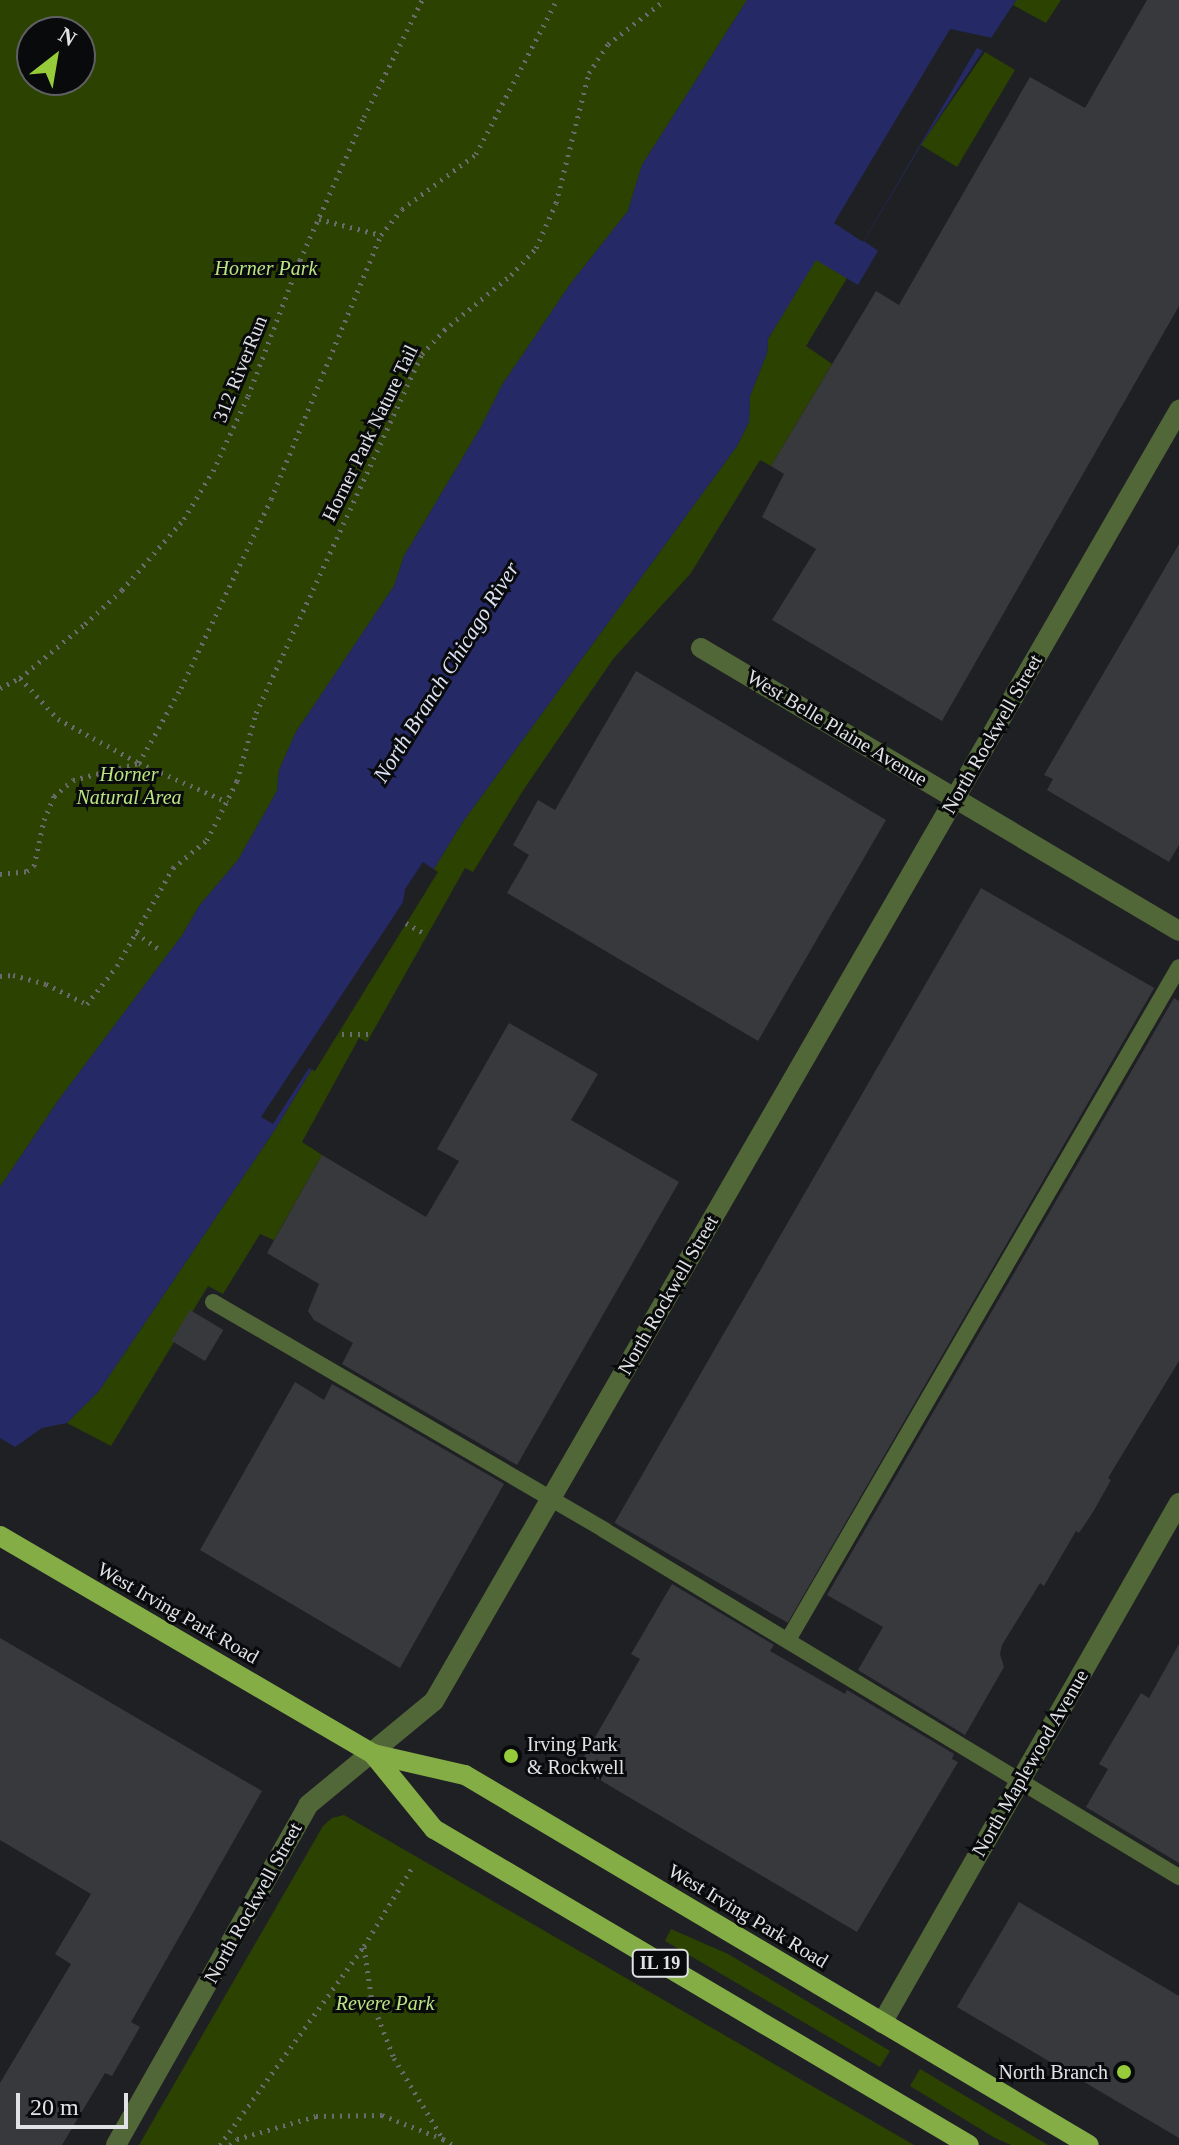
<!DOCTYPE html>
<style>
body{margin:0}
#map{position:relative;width:1179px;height:2145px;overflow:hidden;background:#1f2024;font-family:"Times New Roman",serif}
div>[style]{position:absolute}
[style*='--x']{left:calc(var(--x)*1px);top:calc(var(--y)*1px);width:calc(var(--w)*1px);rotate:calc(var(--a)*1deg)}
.green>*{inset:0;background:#2c4200}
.water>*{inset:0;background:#252a67}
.pier>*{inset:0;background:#1f2024}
.building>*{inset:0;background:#37393d;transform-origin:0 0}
.path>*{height:5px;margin-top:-2.5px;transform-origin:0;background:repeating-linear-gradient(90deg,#6a6b6f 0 2px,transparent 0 8px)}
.lane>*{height:16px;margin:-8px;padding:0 8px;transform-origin:8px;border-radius:8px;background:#526738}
.street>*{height:20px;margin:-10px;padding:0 10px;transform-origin:10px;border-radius:10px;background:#526738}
.primary>*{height:20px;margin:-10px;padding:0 10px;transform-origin:10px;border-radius:10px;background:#84ad46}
.dots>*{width:22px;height:22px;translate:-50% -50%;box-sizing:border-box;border:4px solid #090a0c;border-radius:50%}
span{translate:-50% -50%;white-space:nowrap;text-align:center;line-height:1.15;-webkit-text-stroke:6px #090a0c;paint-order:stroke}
.shield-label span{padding:2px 6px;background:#090a0c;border:2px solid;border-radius:6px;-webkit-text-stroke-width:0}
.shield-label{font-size:18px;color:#e1e2e5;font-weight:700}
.park-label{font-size:20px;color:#bbe582;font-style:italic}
.street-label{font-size:20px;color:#e1e2e5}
.poi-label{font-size:20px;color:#e1e2e5}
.left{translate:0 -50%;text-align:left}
.right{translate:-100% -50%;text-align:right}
.water-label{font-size:22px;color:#dde2f5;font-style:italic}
.north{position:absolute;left:16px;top:16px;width:80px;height:80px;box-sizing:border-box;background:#090a0c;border:2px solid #5f6063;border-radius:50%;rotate:31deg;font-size:22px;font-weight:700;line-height:32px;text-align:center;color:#e1e2e5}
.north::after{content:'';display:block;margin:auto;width:28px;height:36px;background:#96cc3a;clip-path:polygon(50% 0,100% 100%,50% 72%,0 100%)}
.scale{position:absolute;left:16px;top:2093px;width:112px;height:36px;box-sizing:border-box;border:4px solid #e1e2e5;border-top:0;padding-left:10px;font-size:24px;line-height:28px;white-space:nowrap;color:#e1e2e5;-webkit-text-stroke:6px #090a0c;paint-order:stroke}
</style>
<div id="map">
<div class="green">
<div style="clip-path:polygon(evenodd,0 0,747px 0,642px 165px,628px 211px,571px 283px,502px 385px,481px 427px,404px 556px,394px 586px,296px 732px,279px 770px,277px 791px,238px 860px,199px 906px,183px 934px,60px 1098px,0 1187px,0 0,32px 32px,80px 32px,80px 80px,32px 80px,32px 32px)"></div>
<div style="clip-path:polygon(1016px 0,1061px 0,1046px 23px,1013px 5px)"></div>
<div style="clip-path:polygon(985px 52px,1015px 70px,957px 167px,921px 145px)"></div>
<div style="clip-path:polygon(816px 259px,847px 278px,806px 346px,832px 364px,771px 466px,760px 460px,691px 573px,613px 659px,524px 789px,473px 872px,465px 868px,367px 1042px,359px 1038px,302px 1142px,322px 1155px,274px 1240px,260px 1234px,223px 1294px,208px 1286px,111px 1446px,67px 1423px,99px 1391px,276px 1128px,462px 823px,737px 446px,749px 422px,750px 396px,767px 353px,768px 339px)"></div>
<div style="clip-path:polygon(344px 1815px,417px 1857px,914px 2145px,139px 2145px,323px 1826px,332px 1818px)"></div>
<div style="clip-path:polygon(671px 1929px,728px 1954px,890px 2051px,880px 2067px,665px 1941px)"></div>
<div style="clip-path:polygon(920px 2069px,1048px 2145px,1011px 2145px,995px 2138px,910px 2086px)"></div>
</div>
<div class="water">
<div style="clip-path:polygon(747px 0,1016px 0,921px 145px,864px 241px,878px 251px,858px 285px,816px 260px,768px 339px,767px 353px,750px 396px,749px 422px,737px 446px,462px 823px,276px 1128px,99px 1391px,67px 1423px,42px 1428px,15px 1447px,0 1438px,0 1187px,60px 1098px,183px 934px,199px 906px,238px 860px,277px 791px,279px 770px,296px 732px,394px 586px,404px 556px,481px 427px,502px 385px,571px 283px,628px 211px,642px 165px)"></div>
</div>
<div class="pier">
<div style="clip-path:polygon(950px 29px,993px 38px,985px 52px,977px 48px,863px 242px,834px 223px)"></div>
<div style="clip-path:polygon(423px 862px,438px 872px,315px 1071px,309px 1068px,273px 1124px,261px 1117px,403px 902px,405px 889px)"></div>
</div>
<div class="building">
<div style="clip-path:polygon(1147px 0,1179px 0,1179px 306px,942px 721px,772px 620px,816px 549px,762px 517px,784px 474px,771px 466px,876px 291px,899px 305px,1030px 77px,1085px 108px)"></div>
<div style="clip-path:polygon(1179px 544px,1179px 845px,1169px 862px,1047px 790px,1053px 779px,1044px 775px)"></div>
<div style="clip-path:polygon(636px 671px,886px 820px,758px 1041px,507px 893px,529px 855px,513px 845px,538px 800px,555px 810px)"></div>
<div style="left:981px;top:888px;width:200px;height:733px;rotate:30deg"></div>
<div style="clip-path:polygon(1174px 998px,1179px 1001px,1179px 1361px,1108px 1478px,1111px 1480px,1093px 1512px,1079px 1533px,1076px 1531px,1044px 1586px,1040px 1583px,1002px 1645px,1000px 1654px,1004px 1667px,965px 1735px,858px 1670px,883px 1627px,827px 1595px)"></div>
<div style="clip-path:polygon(509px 1023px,598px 1074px,571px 1120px,679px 1182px,517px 1465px,342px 1364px,353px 1343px,314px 1320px,308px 1311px,319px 1284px,267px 1253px,322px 1155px,426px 1217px,459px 1161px,437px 1149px)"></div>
<div style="left:190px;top:1310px;width:39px;height:36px;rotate:31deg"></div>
<div style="clip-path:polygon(295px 1382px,324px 1400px,332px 1384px,504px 1484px,400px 1668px,200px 1550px)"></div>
<div style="clip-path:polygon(672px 1584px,774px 1645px,770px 1651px,845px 1694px,847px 1690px,954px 1754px,952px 1759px,958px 1762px,857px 1932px,578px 1767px,640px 1659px,631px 1654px)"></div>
<div style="clip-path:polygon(0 1638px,262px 1791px,131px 2022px,140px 2027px,112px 2076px,105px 2073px,62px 2145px,0 2145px,0 2083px,71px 1964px,55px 1954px,91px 1894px,0 1840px)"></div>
<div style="clip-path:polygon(1179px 1644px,1179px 1863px,1086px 1807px,1108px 1769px,1099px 1764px,1141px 1693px,1149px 1698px)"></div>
<div style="clip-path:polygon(1019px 1902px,1179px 1996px,1179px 2138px,957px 2007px)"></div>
</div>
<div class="path">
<div style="--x:319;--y:219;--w:64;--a:14.5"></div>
<div style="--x:20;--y:678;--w:56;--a:47.2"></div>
<div style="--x:58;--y:719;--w:92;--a:28.5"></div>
<div style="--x:139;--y:763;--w:97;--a:23.7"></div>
<div style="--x:0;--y:688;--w:22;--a:-27"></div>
<div style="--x:20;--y:678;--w:85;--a:-39.7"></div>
<div style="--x:85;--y:624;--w:50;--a:-42.6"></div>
<div style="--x:122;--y:590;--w:94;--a:-48.9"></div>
<div style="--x:184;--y:519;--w:56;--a:-58.9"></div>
<div style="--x:213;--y:471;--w:83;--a:-65"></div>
<div style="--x:248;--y:396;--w:146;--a:-69.1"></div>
<div style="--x:300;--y:260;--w:157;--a:-65.9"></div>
<div style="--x:364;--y:117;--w:131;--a:-63.6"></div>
<div style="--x:0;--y:874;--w:27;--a:-6"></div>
<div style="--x:27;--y:871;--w:9;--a:-36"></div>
<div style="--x:34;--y:866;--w:47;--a:-77.7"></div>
<div style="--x:44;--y:820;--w:26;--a:-67"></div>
<div style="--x:54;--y:796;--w:25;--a:-40"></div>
<div style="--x:73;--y:780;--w:68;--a:-14.4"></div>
<div style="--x:139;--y:763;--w:86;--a:-60.8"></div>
<div style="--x:181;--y:688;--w:209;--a:-64.5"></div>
<div style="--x:271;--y:499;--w:286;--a:-67.4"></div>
<div style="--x:381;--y:235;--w:33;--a:-51"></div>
<div style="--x:402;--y:209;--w:92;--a:-36.6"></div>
<div style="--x:476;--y:154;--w:174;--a:-62.3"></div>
<div style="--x:406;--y:923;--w:22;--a:30"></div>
<div style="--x:136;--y:933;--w:29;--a:35"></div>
<div style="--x:0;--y:976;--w:13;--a:-4"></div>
<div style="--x:13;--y:975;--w:34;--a:15"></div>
<div style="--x:46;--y:984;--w:46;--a:26"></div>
<div style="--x:87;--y:1004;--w:48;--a:-51.7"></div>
<div style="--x:117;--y:966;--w:113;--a:-60.3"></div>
<div style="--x:173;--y:868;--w:44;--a:-39.5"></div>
<div style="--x:207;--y:840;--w:66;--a:-63"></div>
<div style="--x:237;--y:781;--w:71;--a:-74.4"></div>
<div style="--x:256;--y:713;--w:396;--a:-65.2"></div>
<div style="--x:422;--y:354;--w:33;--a:-47"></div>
<div style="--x:444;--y:330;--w:87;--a:-39.4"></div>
<div style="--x:511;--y:275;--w:37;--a:-47"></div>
<div style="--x:536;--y:248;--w:49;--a:-66"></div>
<div style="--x:556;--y:203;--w:134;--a:-75.8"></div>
<div style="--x:589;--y:73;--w:35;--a:-57"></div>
<div style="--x:608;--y:44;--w:72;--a:-37.7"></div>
<div style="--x:342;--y:1034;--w:29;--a:0"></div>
<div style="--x:364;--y:1947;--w:56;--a:81.7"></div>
<div style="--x:372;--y:2002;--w:60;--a:68.6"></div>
<div style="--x:394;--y:2058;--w:95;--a:58.8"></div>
<div style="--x:443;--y:2139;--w:12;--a:31"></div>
<div style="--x:220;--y:2145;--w:246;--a:-54.1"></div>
<div style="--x:364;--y:1946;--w:94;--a:-58.5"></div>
<div style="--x:230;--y:2145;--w:9;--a:-41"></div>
<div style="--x:237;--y:2139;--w:82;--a:-16.2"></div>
<div style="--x:316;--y:2116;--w:66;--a:-0.9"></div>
<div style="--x:382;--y:2115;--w:66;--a:21.5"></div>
</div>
<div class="lane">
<div style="--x:213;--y:1302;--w:453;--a:30.2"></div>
<div style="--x:604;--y:1530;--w:672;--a:31.11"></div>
<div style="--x:788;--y:1640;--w:778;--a:-59.84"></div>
</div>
<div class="street">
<div style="--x:701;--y:648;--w:555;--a:30.63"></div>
<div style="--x:882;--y:2023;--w:599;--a:-60.27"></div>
<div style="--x:116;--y:2145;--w:390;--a:-60.5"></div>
<div style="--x:308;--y:1805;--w:163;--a:-39.5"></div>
<div style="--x:434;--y:1701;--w:1491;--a:-60.01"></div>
</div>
<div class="primary">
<div style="--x:0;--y:1536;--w:432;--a:30.3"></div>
<div style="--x:373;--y:1754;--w:94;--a:12.9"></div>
<div style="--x:465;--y:1775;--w:725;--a:30.67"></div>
<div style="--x:373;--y:1754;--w:97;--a:50.9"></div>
<div style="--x:434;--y:1829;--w:621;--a:30.57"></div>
</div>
<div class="dots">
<div style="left:511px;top:1756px;background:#96cc3a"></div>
<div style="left:1124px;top:2072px;background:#96cc3a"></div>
</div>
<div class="shield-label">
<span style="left:660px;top:1963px">IL 19</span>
</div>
<div class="park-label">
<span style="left:266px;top:268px">Horner Park</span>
<span style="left:129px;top:786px">Horner<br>Natural Area</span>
<span style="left:385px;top:2003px">Revere Park</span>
</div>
<div class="street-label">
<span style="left:240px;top:369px;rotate:-68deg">312 RiverRun</span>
<span style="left:370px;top:433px;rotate:-64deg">Horner Park Nature Tail</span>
<span style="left:837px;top:728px;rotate:31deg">West Belle Plaine Avenue</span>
<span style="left:992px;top:734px;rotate:-60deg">North Rockwell Street</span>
<span style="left:668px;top:1295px;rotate:-60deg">North Rockwell Street</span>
<span style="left:178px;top:1613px;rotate:30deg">West Irving Park Road</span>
<span style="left:1030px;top:1763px;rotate:-60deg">North Maplewood Avenue</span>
<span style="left:253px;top:1903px;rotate:-61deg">North Rockwell Street</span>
<span style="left:748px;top:1916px;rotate:31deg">West Irving Park Road</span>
</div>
<div class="poi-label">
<span class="left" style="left:527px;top:1756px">Irving Park<br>&amp; Rockwell</span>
<span class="right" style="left:1108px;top:2072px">North Branch</span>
</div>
<div class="water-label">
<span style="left:446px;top:672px;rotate:-58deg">North Branch Chicago River</span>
</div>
<div class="north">N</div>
<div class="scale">20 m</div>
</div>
